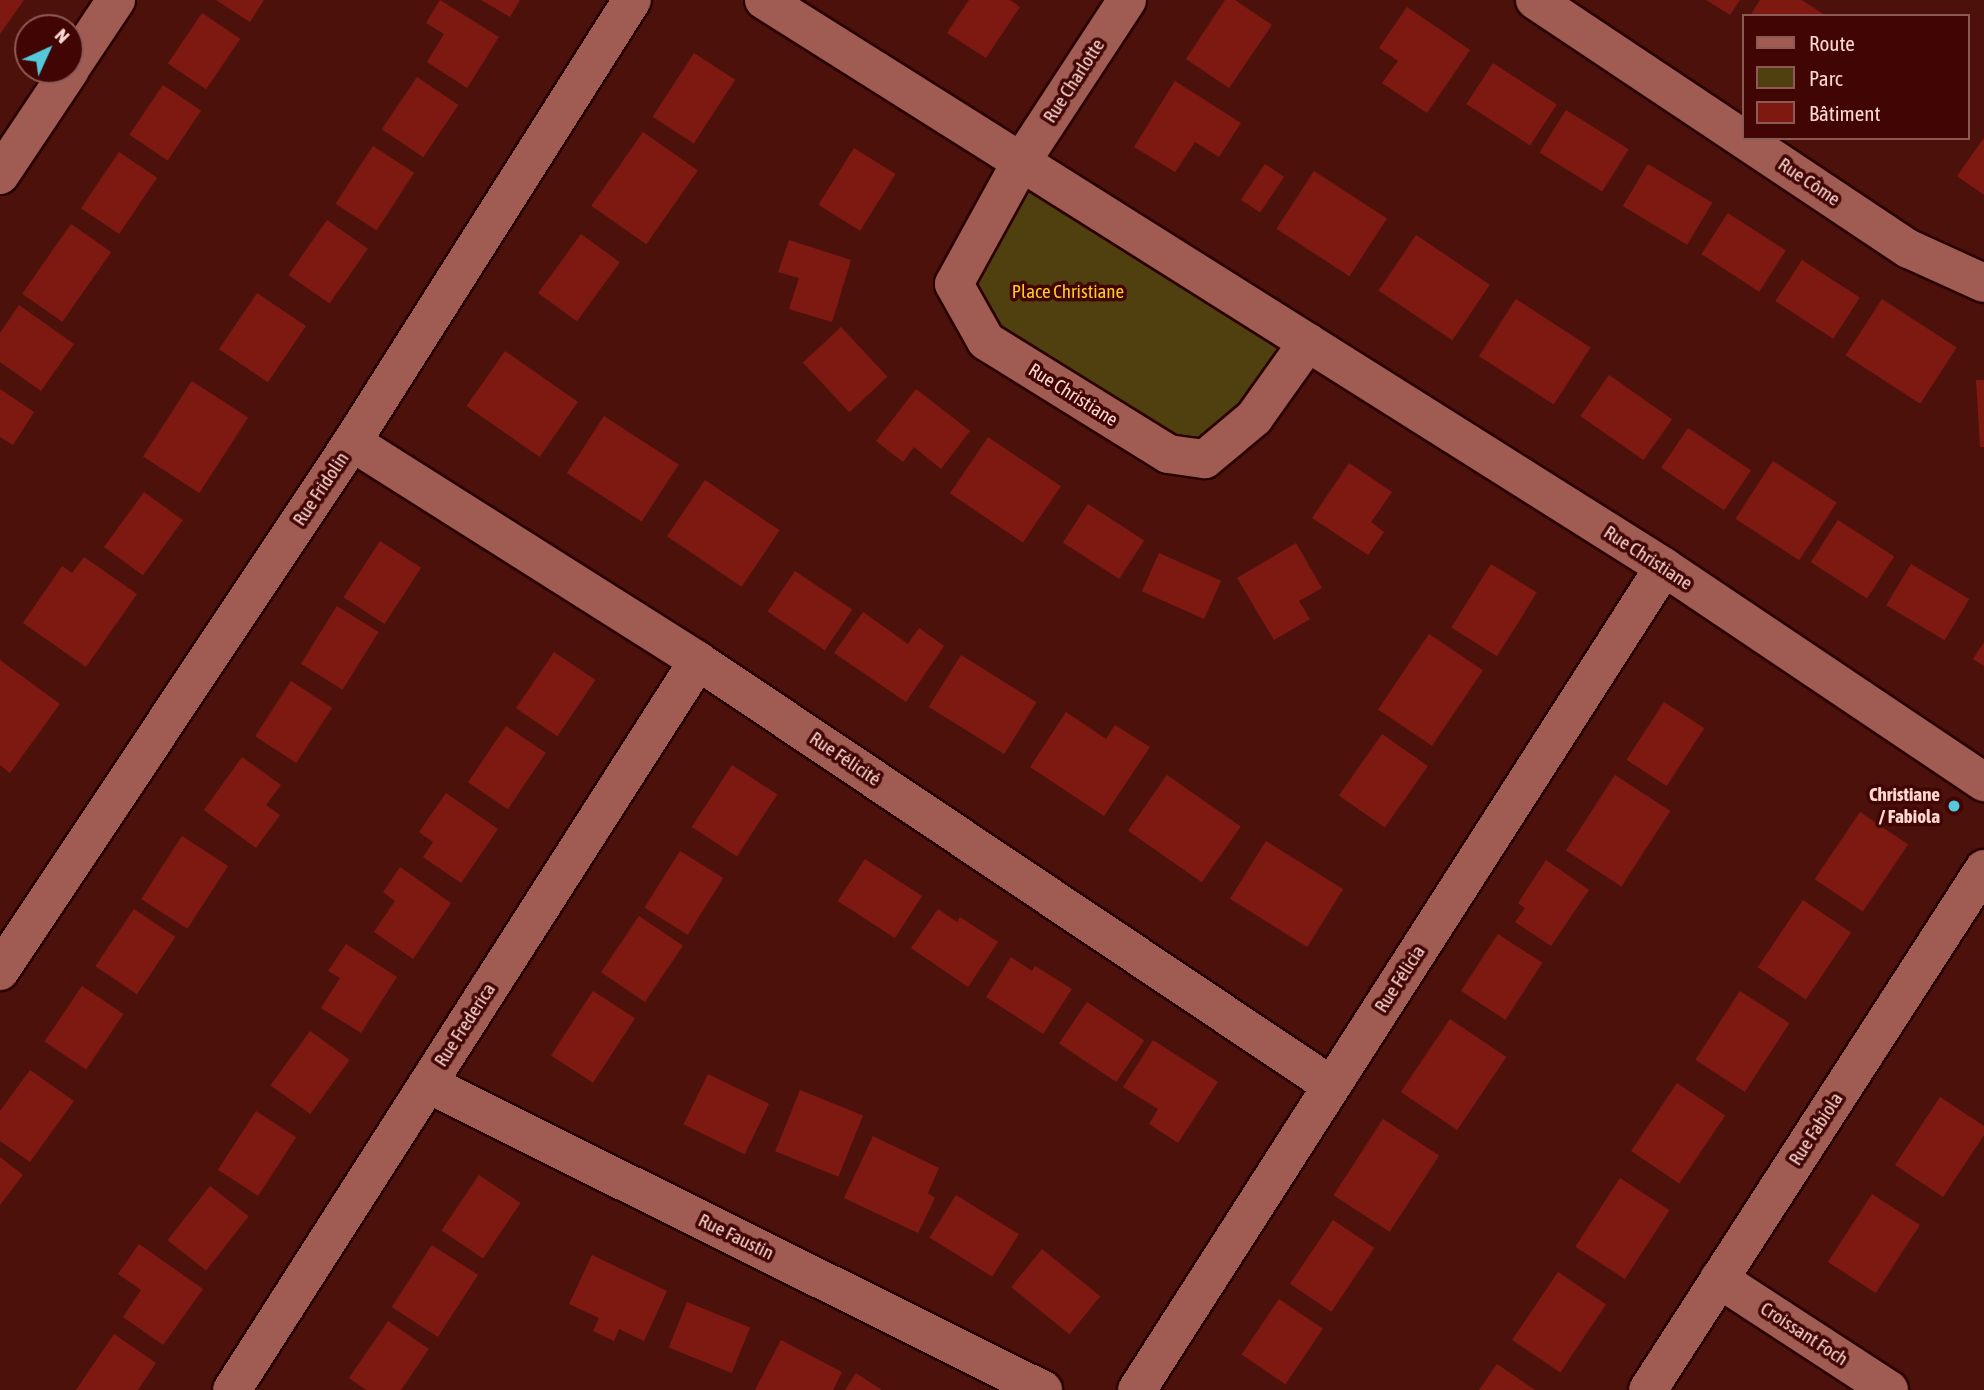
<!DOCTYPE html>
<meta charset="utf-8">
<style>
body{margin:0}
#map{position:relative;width:1984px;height:1390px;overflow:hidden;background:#4d110c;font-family:"Asap Condensed",sans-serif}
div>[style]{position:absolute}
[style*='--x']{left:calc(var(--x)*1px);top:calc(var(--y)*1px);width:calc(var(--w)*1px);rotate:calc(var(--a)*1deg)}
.green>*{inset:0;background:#503f0f}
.building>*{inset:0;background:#7e1912;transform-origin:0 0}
.roads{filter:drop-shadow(2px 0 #2a0101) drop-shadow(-2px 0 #2a0101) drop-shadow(0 2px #2a0101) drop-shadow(0 -2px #2a0101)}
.street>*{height:38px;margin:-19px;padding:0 19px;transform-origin:19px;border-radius:19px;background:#a05c53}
.dots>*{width:19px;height:19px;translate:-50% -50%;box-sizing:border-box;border:4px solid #410503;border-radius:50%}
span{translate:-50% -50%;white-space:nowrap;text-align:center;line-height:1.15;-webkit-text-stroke:7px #410503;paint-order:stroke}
.street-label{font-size:19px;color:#fed7d0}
.park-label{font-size:19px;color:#fcc927}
.poi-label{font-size:19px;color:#fed7d0;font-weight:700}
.right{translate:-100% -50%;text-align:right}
.legend{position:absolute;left:1742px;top:14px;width:228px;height:126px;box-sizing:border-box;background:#410503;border:2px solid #8d5955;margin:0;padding:9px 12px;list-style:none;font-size:21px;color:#fed7d0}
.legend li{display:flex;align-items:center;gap:14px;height:35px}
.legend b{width:35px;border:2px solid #8d5955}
.north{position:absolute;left:14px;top:14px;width:70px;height:70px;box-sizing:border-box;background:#410503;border:2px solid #8d5955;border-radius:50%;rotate:45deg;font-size:19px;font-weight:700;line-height:28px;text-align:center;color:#fed7d0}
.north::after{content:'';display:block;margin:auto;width:24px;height:32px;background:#53cadc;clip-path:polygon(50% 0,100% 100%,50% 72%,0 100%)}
</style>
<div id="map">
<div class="green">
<div style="clip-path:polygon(1021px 162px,1308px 342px,1205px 459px,986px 341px,954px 284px)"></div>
</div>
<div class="building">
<div style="clip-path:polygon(0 0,24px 0,0 34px)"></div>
<div style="clip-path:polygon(216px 0,264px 0,250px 22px)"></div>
<div style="clip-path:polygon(440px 0,499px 37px,467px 88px,427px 62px,444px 34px,426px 23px)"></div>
<div style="clip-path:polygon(481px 0,520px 0,510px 17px)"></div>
<div style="clip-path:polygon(969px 0,1010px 0,1020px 7px,986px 58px,947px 33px)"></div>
<div style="clip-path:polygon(1225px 0,1235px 0,1272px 25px,1229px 88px,1186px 59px)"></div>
<div style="clip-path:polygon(1706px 0,1740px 0,1730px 15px)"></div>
<div style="clip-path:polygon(1760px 0,1802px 0,1826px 16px,1750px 16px)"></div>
<div style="clip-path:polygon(1407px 7px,1470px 50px,1427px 113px,1382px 83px,1398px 61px,1379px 48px)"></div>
<div style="left:202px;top:13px;width:46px;height:61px;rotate:34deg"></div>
<div style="left:694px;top:53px;width:49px;height:76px;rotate:33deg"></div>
<div style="left:1493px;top:63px;width:76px;height:49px;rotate:33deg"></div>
<div style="left:417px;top:77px;width:50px;height:63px;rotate:34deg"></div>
<div style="clip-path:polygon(1175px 81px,1241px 123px,1219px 157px,1195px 142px,1175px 172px,1134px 147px)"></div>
<div style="left:163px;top:85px;width:46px;height:60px;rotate:34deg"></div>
<div style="left:1566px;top:110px;width:74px;height:50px;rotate:32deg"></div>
<div style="left:643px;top:132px;width:67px;height:90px;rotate:35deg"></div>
<div style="clip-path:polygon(1984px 138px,1984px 195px,1957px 176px)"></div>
<div style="left:373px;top:146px;width:49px;height:69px;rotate:33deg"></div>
<div style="left:854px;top:148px;width:49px;height:67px;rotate:32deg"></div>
<div style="left:119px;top:152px;width:46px;height:68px;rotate:34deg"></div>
<div style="left:1265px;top:164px;width:23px;height:43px;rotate:34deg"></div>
<div style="left:1648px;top:164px;width:75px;height:49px;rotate:31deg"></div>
<div style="left:1314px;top:171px;width:87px;height:69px;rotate:33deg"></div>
<div style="left:1728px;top:213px;width:69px;height:49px;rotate:33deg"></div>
<div style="left:327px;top:220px;width:50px;height:67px;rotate:35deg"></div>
<div style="left:71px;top:224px;width:49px;height:85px;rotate:35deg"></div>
<div style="left:581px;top:234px;width:48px;height:73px;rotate:36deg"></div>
<div style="left:1416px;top:235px;width:89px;height:67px;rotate:34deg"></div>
<div style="clip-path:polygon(789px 240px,851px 260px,832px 322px,789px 309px,799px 278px,778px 272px)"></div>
<div style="left:1802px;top:260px;width:69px;height:49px;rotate:33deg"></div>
<div style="left:257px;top:293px;width:59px;height:68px;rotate:34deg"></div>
<div style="left:1516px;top:299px;width:89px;height:68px;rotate:33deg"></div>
<div style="left:1882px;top:299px;width:89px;height:67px;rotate:33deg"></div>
<div style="clip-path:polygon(19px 305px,74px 344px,41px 391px,0 362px,0 333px)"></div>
<div style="left:841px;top:327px;width:68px;height:52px;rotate:47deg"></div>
<div style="left:505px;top:351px;width:89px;height:67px;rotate:35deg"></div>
<div style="left:1609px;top:375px;width:77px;height:50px;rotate:35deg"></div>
<div style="clip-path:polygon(1976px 380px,1984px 380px,1984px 447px,1980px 447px)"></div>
<div style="left:192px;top:381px;width:67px;height:90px;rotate:33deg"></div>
<div style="clip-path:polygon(0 389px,34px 412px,13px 445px,0 437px)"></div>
<div style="clip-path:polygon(916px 389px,970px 431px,941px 469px,914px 447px,903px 462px,876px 441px)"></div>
<div style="left:604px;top:416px;width:89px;height:68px;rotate:33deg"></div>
<div style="left:1688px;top:428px;width:76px;height:48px;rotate:34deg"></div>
<div style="left:988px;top:437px;width:88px;height:68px;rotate:34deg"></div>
<div style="left:1773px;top:461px;width:76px;height:69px;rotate:33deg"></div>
<div style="clip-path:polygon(1349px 463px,1392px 492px,1371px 522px,1384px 532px,1368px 555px,1312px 518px)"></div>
<div style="left:705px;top:480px;width:90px;height:68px;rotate:34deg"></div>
<div style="left:144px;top:492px;width:48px;height:68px;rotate:36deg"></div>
<div style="left:1088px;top:504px;width:67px;height:46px;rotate:33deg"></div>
<div style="left:1838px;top:520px;width:67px;height:50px;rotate:33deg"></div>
<div style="left:380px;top:541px;width:49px;height:67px;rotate:33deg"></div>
<div style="clip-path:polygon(1296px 543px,1322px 588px,1299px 601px,1310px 619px,1274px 640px,1237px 578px)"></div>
<div style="left:1159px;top:553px;width:68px;height:42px;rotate:24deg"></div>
<div style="clip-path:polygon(84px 557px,137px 594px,86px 667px,23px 623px,62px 566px,72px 573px)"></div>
<div style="left:1491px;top:564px;width:54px;height:75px;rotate:32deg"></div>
<div style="left:1911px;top:564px;width:68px;height:48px;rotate:31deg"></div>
<div style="left:795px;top:571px;width:69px;height:49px;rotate:34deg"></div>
<div style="left:337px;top:606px;width:49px;height:68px;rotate:32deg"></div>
<div style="clip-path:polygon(863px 612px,908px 644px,919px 628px,944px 646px,906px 702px,834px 653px)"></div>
<div style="left:1429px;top:634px;width:65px;height:91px;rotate:34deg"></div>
<div style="clip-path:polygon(1984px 642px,1984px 666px,1973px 659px)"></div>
<div style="left:554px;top:652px;width:50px;height:68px;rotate:34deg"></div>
<div style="left:961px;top:655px;width:89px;height:61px;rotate:32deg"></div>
<div style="clip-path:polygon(0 660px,60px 704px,10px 773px,0 765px)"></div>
<div style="left:291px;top:681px;width:49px;height:66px;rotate:33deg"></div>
<div style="left:1664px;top:702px;width:48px;height:69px;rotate:33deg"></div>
<div style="clip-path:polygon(1066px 712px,1106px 739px,1115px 725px,1150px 747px,1104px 816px,1030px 767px)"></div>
<div style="left:506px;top:726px;width:48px;height:68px;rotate:34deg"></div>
<div style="left:1382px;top:734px;width:56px;height:75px;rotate:35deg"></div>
<div style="clip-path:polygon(242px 757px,281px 785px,266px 805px,280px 815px,256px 848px,204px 810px)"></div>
<div style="left:732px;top:765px;width:54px;height:74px;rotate:33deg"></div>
<div style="left:1167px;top:775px;width:90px;height:68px;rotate:35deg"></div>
<div style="left:1615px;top:775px;width:66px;height:90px;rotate:33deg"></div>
<div style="clip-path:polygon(446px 793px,498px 829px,461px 883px,423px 857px,433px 842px,419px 832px)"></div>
<div style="left:1860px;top:812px;width:58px;height:81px;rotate:34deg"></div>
<div style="left:182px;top:836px;width:55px;height:75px;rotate:33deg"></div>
<div style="left:1266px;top:841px;width:91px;height:68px;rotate:32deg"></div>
<div style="left:680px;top:851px;width:51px;height:67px;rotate:32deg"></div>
<div style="left:865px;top:859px;width:68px;height:50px;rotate:33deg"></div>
<div style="clip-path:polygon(1546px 860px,1589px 890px,1551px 946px,1515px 922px,1525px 908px,1518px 903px)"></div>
<div style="clip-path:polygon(400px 867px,451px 903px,413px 959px,374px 932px,395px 901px,383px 892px)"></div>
<div style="left:1803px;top:900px;width:58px;height:81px;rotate:34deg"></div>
<div style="left:134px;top:909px;width:50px;height:69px;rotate:34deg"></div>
<div style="clip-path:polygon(938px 909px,957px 922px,960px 917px,998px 942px,968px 987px,911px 948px)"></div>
<div style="left:639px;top:916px;width:53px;height:68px;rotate:34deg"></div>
<div style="left:1498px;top:934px;width:53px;height:68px;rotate:33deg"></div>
<div style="clip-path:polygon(346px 944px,397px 977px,361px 1033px,321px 1008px,340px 978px,328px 971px)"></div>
<div style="clip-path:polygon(1011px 957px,1032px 971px,1035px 966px,1072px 989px,1043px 1034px,986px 997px)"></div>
<div style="left:82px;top:986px;width:50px;height:67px;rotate:34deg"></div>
<div style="left:593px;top:991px;width:50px;height:77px;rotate:33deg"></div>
<div style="left:1740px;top:991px;width:59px;height:82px;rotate:33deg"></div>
<div style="left:1087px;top:1002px;width:69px;height:50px;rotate:34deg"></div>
<div style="left:1450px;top:1019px;width:68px;height:88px;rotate:34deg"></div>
<div style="left:310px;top:1031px;width:49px;height:67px;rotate:36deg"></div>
<div style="clip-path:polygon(1153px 1040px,1218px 1082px,1178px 1143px,1149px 1124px,1158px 1109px,1123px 1087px)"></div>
<div style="clip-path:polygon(30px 1070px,74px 1101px,30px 1162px,0 1141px,0 1111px)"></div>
<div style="left:708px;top:1074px;width:68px;height:56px;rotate:26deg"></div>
<div style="left:1677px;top:1083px;width:58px;height:82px;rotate:34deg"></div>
<div style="left:800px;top:1090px;width:68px;height:66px;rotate:22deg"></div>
<div style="clip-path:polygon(1940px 1097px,1984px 1126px,1984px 1135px,1943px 1197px,1895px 1165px)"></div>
<div style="left:256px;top:1111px;width:48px;height:70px;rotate:33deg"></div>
<div style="left:1383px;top:1119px;width:67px;height:91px;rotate:33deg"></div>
<div style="clip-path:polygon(873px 1136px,939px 1168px,928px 1193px,935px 1198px,918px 1233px,844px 1198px)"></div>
<div style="clip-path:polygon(0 1157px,23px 1175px,0 1205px)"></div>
<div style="left:479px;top:1175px;width:50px;height:67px;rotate:34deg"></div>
<div style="left:1620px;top:1178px;width:59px;height:82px;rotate:33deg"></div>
<div style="left:210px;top:1186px;width:49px;height:69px;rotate:38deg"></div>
<div style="left:1872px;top:1194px;width:57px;height:81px;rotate:33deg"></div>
<div style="left:956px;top:1195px;width:74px;height:50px;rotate:32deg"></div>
<div style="left:1333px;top:1220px;width:50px;height:77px;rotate:34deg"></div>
<div style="clip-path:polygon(139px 1244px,203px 1289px,163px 1345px,123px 1317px,141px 1290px,118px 1274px)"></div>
<div style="left:432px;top:1245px;width:55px;height:74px;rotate:33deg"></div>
<div style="left:1042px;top:1249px;width:75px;height:49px;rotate:39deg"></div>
<div style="clip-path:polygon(592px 1255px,667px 1291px,644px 1341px,619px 1329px,614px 1341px,593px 1331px,599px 1318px,569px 1304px)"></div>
<div style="left:1558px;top:1272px;width:58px;height:82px;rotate:34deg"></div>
<div style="left:1279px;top:1299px;width:53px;height:67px;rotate:34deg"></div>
<div style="left:687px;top:1302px;width:68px;height:49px;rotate:22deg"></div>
<div style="clip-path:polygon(388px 1321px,429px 1349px,401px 1390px,366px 1390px,349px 1378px)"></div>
<div style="clip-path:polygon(114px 1334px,156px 1363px,138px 1390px,76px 1390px)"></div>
<div style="clip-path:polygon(781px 1340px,842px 1372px,833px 1390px,755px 1390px)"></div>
<div style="clip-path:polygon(1497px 1364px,1535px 1390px,1479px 1390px)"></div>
<div style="clip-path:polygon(856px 1373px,882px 1390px,845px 1390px)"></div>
</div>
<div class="roads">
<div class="street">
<div style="--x:764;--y:0;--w:1064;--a:32.21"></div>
<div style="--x:1664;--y:567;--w:386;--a:33.9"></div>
<div style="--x:1127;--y:0;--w:194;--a:123.2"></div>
<div style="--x:1021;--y:162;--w:139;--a:118.8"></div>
<div style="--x:954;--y:284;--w:65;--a:60.7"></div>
<div style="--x:986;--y:341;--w:214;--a:31.8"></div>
<div style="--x:1168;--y:454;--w:37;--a:8"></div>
<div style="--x:1205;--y:459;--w:64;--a:-39.9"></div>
<div style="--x:1254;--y:418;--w:93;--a:-54.6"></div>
<div style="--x:1535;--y:0;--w:449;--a:33.7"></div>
<div style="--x:1909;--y:249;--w:82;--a:24.4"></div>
<div style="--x:70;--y:69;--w:83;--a:-56.3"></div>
<div style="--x:0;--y:175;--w:126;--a:-56.3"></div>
<div style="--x:352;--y:442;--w:409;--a:32.3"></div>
<div style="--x:698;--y:661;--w:763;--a:33.84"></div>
<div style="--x:0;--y:971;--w:635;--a:-56.36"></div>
<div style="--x:352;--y:442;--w:523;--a:-57.65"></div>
<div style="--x:428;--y:1084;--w:687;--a:26.45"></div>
<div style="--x:1719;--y:1279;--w:203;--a:33.1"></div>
<div style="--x:232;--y:1390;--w:865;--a:-57.41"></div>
<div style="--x:1137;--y:1390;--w:977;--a:-57.37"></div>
<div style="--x:1648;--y:1390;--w:620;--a:-57.18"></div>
</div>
</div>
<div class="dots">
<div style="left:1954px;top:806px;background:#53cadc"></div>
</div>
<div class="street-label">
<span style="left:1074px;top:81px;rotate:-57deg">Rue Charlotte</span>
<span style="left:1809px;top:182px;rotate:34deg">Rue Côme</span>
<span style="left:1073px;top:395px;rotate:32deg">Rue Christiane</span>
<span style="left:321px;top:489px;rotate:-56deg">Rue Fridolin</span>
<span style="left:1648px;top:558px;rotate:33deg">Rue Christiane</span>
<span style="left:845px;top:759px;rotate:34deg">Rue Félicité</span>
<span style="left:1400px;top:979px;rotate:-57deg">Rue Félicia</span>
<span style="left:465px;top:1025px;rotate:-57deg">Rue Frederica</span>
<span style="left:1816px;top:1129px;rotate:-57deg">Rue Fabiola</span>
<span style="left:736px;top:1237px;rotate:26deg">Rue Faustin</span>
<span style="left:1804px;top:1334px;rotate:33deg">Croissant Foch</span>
</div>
<div class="park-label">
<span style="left:1068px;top:292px">Place Christiane</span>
</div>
<div class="poi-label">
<span class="right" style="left:1940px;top:806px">Christiane<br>/ Fabiola</span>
</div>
<ul class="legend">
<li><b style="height:9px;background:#a05c53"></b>Route</li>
<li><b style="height:19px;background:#503f0f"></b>Parc</li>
<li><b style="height:19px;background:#7e1912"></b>Bâtiment</li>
</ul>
<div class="north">N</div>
</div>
